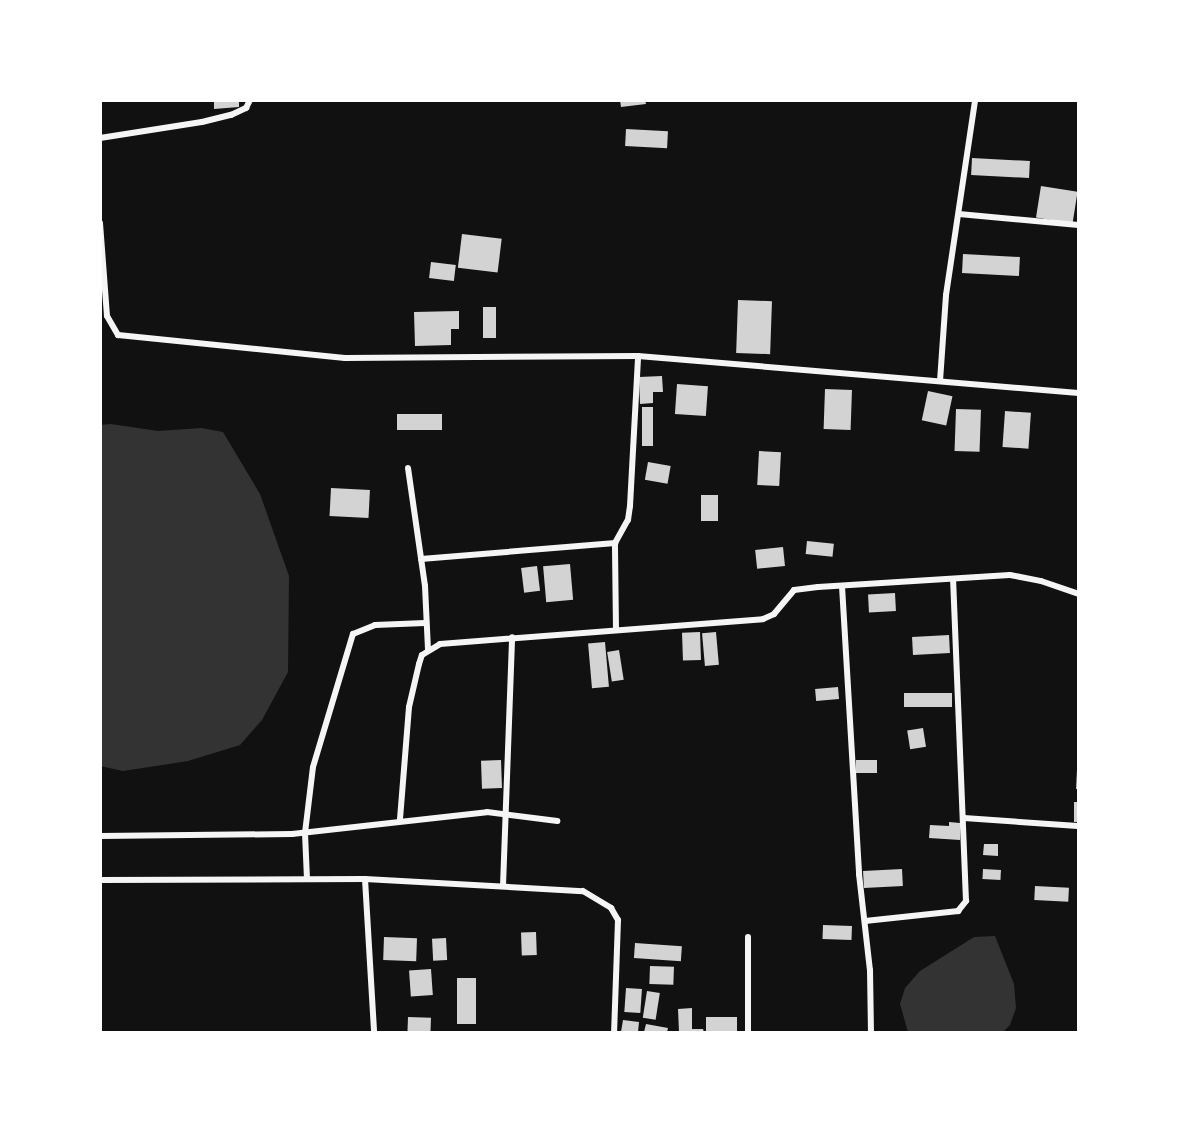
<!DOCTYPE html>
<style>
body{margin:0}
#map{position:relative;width:1179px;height:1133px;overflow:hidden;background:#111;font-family:"Times New Roman",serif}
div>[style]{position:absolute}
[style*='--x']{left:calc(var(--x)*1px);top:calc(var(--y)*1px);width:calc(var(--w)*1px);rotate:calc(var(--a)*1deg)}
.water>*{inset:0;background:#333}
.building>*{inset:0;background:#d3d3d3;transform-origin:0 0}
.minor>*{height:6px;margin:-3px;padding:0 3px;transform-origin:3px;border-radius:3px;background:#f5f5f5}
span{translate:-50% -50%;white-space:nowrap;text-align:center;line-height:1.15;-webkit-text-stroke:4.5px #fff;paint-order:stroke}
.frame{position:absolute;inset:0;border:102px solid #fff;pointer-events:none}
</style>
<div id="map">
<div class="water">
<div style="clip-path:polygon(111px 424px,158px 431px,201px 428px,223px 432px,260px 494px,289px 576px,288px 672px,262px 720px,240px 745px,188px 761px,123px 771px,100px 766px,100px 425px)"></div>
<div style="clip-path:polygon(995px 936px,1014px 984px,1016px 1008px,1010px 1025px,1003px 1032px,908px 1032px,900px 1004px,905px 988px,920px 971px,974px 937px)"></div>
</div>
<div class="building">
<div style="clip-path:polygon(214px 100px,239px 100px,239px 107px,214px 109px)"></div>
<div style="clip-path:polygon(620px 100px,645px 100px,646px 104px,621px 107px)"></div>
<div style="left:626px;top:129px;width:42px;height:17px;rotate:3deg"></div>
<div style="left:972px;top:158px;width:58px;height:17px;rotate:3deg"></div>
<div style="left:1041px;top:186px;width:37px;height:32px;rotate:9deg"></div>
<div style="left:462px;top:234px;width:40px;height:34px;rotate:7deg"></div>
<div style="left:963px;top:254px;width:57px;height:19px;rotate:3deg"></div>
<div style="left:431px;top:262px;width:25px;height:16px;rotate:7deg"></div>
<div style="left:738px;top:300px;width:34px;height:53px;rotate:2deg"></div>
<div style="left:483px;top:307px;width:13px;height:31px"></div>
<div style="clip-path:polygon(459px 311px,459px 329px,451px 329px,451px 345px,415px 346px,414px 312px)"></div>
<div style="clip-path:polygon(662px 376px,663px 392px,653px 392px,653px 403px,640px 404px,639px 377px)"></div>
<div style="left:677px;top:384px;width:31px;height:30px;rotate:4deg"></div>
<div style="left:825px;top:389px;width:27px;height:40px;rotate:2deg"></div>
<div style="left:928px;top:391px;width:25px;height:30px;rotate:12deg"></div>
<div style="left:642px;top:407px;width:11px;height:39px"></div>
<div style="left:956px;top:409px;width:25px;height:42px;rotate:2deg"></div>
<div style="left:1005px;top:411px;width:26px;height:36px;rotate:4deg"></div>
<div style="left:442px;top:414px;width:16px;height:45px;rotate:90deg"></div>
<div style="left:759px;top:451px;width:22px;height:34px;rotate:3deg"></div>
<div style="left:648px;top:462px;width:23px;height:18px;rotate:10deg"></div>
<div style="left:331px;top:488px;width:39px;height:28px;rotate:3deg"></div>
<div style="left:701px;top:495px;width:17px;height:26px"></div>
<div style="left:807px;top:541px;width:27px;height:13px;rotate:6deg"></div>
<div style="left:783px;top:547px;width:19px;height:28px;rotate:84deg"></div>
<div style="left:570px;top:564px;width:36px;height:27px;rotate:85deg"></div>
<div style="left:537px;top:566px;width:25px;height:16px;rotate:83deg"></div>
<div style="left:895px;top:593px;width:18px;height:27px;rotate:87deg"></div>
<div style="left:700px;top:632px;width:28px;height:18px;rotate:88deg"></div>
<div style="left:716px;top:632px;width:33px;height:14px;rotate:85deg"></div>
<div style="left:949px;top:635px;width:18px;height:37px;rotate:87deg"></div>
<div style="left:605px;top:642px;width:45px;height:17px;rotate:85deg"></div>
<div style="left:619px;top:650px;width:30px;height:12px;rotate:81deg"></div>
<div style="left:838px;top:687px;width:12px;height:23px;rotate:85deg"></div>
<div style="left:952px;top:693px;width:14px;height:48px;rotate:90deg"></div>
<div style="left:923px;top:728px;width:19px;height:16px;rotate:81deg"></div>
<div style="left:501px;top:760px;width:28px;height:20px;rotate:88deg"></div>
<div style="left:856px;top:760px;width:21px;height:13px"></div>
<div style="clip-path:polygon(1077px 770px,1078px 770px,1078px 789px,1076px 789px)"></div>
<div style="left:1074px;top:802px;width:4px;height:20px"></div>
<div style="clip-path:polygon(949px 822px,960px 823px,960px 840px,929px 838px,930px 825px,949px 826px)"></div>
<div style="clip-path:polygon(984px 844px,998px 844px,998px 856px,983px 855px)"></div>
<div style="left:902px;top:869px;width:17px;height:39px;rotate:87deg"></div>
<div style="left:983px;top:869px;width:18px;height:10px;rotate:3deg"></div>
<div style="left:1035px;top:886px;width:34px;height:14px;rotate:3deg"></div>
<div style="left:823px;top:925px;width:29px;height:14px;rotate:2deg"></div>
<div style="left:536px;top:932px;width:23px;height:15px;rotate:88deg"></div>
<div style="left:384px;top:937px;width:33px;height:23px;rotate:2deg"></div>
<div style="left:446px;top:938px;width:22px;height:14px;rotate:87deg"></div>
<div style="left:635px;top:943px;width:47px;height:15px;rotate:4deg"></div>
<div style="left:650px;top:966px;width:24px;height:18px;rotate:2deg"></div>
<div style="left:431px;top:969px;width:26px;height:22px;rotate:86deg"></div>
<div style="left:457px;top:978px;width:19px;height:46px"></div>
<div style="left:626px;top:988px;width:16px;height:24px;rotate:4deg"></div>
<div style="left:647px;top:991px;width:13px;height:27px;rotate:9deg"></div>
<div style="clip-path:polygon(692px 1008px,692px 1029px,703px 1029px,704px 1032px,679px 1032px,678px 1009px)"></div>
<div style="left:408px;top:1017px;width:23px;height:15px;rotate:2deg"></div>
<div style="left:706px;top:1017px;width:31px;height:15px"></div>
<div style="clip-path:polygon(623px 1020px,639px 1022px,638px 1032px,621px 1032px)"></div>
<div style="clip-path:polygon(646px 1024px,668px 1028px,667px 1032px,644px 1032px)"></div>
</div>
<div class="minor">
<div style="--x:100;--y:138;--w:103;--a:-8.9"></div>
<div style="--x:202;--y:122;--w:30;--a:-14"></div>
<div style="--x:231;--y:115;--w:17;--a:-25"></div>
<div style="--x:246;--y:108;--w:9;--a:-63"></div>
<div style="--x:959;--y:214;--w:120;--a:5.3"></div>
<div style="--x:100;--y:223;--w:93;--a:85.7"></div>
<div style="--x:107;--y:316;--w:22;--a:60"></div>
<div style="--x:118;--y:335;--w:228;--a:5.8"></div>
<div style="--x:345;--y:358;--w:293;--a:-0.4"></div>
<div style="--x:638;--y:356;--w:442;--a:4.8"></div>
<div style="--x:940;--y:381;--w:86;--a:-86"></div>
<div style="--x:946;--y:295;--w:197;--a:-81.5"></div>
<div style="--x:408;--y:468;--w:119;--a:81.8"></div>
<div style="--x:425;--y:586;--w:64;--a:87.3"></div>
<div style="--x:421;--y:559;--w:195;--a:-4.7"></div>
<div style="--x:842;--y:586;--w:289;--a:86.6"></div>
<div style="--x:859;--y:874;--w:97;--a:83.5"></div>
<div style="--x:870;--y:970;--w:62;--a:89.1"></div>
<div style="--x:616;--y:630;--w:87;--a:-90.7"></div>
<div style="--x:615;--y:543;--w:26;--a:-61"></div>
<div style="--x:628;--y:520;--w:14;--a:-82"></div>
<div style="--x:630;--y:506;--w:150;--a:-86.9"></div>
<div style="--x:964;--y:818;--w:114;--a:4"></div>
<div style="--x:400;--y:819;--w:112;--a:-85.4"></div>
<div style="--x:409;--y:707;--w:44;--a:-76.9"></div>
<div style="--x:419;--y:664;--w:9;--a:-72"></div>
<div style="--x:422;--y:655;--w:21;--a:-31"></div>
<div style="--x:440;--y:644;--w:324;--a:-4.4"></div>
<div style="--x:763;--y:619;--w:12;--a:-24"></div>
<div style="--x:774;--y:614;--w:31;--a:-50"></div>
<div style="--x:794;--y:590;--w:24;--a:-7"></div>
<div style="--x:818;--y:587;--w:192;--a:-3.6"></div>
<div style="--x:1010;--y:575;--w:32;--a:11"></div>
<div style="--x:1041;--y:581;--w:39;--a:19"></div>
<div style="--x:100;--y:836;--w:192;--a:-0.6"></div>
<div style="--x:292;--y:834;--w:196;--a:-6.4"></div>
<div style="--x:487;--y:812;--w:71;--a:7.3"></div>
<div style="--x:307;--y:879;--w:46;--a:-92.5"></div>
<div style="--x:305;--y:833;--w:66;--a:-83.1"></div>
<div style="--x:313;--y:767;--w:139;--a:-73.3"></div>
<div style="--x:353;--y:634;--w:24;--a:-22"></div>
<div style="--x:375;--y:625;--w:50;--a:-2.3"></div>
<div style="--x:365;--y:879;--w:153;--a:86.6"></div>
<div style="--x:100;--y:880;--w:265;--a:-0.2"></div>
<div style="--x:365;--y:879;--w:218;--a:3.2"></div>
<div style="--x:583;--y:891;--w:33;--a:31"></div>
<div style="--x:611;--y:908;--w:14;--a:60"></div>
<div style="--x:618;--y:920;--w:112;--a:92"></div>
<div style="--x:503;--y:886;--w:249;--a:-87.9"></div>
<div style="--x:865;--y:921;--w:94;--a:-6.1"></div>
<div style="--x:958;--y:911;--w:13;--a:-51"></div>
<div style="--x:966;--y:901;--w:322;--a:-92.3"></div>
<div style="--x:748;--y:937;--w:95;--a:90"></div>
</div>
<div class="frame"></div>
</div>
